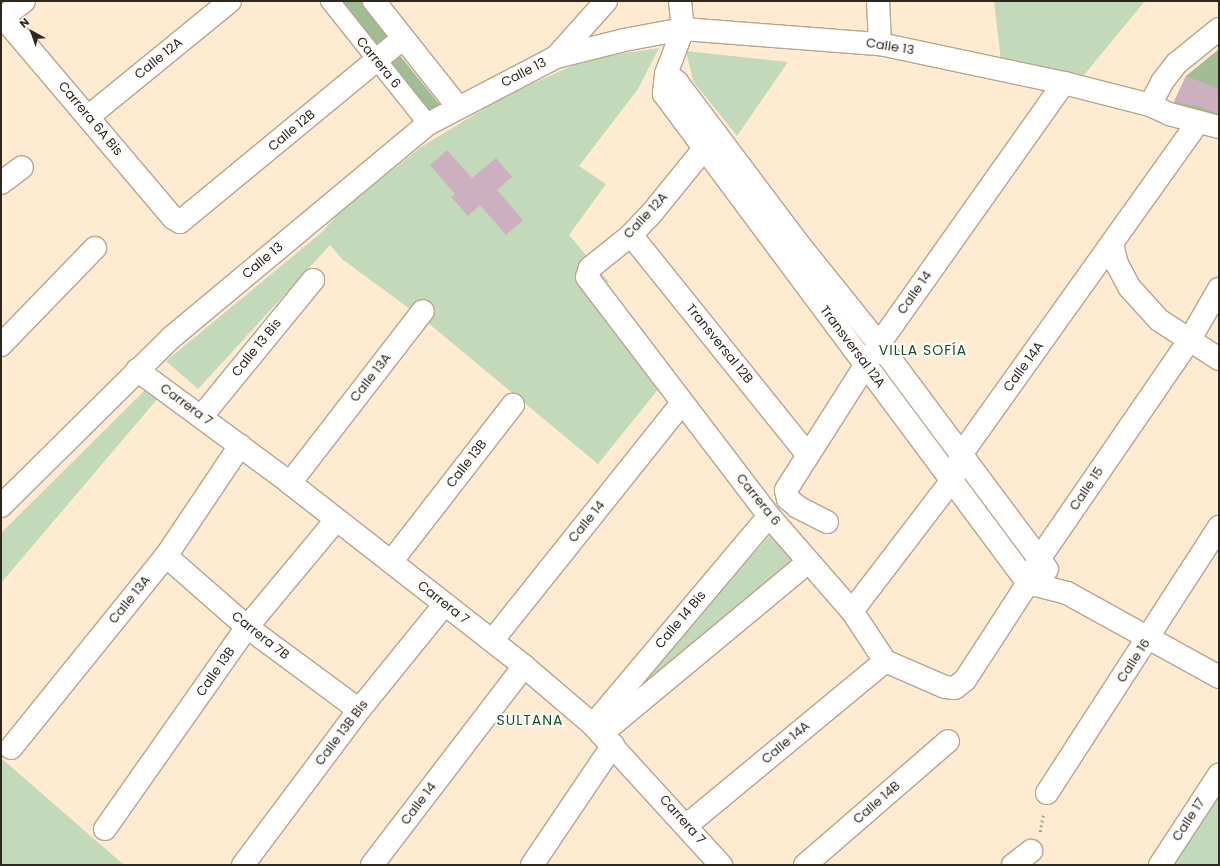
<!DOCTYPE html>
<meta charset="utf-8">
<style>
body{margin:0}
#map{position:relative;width:1220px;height:866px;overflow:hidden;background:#ffebd2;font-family:Poppins,sans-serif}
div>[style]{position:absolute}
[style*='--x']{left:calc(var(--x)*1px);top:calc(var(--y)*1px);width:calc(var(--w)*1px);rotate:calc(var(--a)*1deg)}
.green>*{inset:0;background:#c2dab9}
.forest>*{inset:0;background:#a0bd95;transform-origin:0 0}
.building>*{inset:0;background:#cdb0bf}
.path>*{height:2.5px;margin-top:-1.25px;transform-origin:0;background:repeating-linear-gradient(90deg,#b2a390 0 2px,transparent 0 5px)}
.roads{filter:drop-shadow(1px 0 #b7a58d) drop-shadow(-1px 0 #b7a58d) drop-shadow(0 1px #b7a58d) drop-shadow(0 -1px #b7a58d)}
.pedestrian>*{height:18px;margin:-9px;padding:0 9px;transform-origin:9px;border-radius:9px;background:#fff}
.minor>*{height:22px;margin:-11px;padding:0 11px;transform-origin:11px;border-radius:11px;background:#fff}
.secondary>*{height:22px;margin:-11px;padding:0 11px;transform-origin:11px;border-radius:11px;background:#fff}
span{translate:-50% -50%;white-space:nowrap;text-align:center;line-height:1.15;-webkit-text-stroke:4px #fff;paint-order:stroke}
.street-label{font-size:13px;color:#2e271e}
.neighbourhood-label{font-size:14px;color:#165221;letter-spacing:1px}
.frame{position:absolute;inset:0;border:2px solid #2e271e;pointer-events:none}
.north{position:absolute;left:12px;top:12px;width:40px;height:40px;-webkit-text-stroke:3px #fff;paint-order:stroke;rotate:320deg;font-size:11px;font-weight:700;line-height:16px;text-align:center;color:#2e271e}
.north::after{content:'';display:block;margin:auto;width:14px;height:18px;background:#2e271e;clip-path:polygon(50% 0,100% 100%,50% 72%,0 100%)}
</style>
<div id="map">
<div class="green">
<div style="clip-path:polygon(994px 1px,1145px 1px,1084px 75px,1001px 61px)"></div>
<div style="clip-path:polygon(659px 48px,638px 89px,579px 166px,606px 184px,569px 235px,608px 281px,597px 304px,660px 387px,598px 464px,422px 318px,342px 259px,330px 245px,198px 389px,166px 361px,321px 233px,342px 210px,421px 147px,505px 96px,587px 59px)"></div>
<div style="clip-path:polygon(686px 51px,788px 62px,737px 136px,693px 81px)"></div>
<div style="clip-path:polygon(147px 388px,159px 397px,1px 583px,1px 533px)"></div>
<div style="clip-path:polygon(772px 533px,799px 563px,609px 717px)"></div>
<div style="clip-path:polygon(1px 758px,124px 865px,1px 865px)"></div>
<div style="clip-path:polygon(1219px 793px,1219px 865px,1171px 865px)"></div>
</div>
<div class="forest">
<div style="clip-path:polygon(340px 1px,362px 1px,391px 40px,375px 51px)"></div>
<div style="clip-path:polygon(1219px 49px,1219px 123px,1172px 106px,1186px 76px)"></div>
<div style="left:397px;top:52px;width:67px;height:15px;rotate:51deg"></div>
</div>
<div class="building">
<div style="clip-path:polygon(1186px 76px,1219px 89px,1219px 114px,1201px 107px,1174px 102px)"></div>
<div style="clip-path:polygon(447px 150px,472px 178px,496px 158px,512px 177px,497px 190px,523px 220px,506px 235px,480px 205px,468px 216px,451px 197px,455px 194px,430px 165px)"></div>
</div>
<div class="path">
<div style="--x:1040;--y:832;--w:17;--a:-80"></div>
</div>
<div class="roads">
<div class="pedestrian">
<div style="--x:330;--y:1;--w:157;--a:51.5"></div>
</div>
<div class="minor">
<div style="--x:374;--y:1;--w:135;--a:51.6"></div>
<div style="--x:680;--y:1;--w:28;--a:84"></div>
<div style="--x:683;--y:29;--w:48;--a:110.7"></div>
<div style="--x:666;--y:74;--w:20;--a:96"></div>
<div style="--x:664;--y:94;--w:610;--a:53.34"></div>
<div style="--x:1028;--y:583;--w:40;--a:14.4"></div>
<div style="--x:1067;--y:593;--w:174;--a:28.9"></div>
<div style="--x:878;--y:1;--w:43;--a:87.3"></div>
<div style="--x:1;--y:15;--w:266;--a:49.7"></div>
<div style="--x:173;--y:218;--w:8;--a:30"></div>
<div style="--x:180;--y:222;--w:289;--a:-39.5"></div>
<div style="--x:3;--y:17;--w:26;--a:-37"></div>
<div style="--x:556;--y:57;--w:75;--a:-48.2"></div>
<div style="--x:666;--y:74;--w:14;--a:36"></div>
<div style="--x:677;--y:82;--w:200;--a:53.1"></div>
<div style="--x:797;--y:242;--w:131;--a:51.2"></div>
<div style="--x:879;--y:344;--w:281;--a:53.3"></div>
<div style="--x:1150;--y:105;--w:26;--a:-62"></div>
<div style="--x:1162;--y:82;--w:24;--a:-52"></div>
<div style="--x:1177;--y:63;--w:54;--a:-39"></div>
<div style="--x:88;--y:117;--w:183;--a:-39.2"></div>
<div style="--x:703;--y:150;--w:81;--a:129"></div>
<div style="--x:652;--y:213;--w:30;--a:134"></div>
<div style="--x:631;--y:235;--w:53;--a:141.2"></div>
<div style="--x:590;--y:268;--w:9;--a:108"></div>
<div style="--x:587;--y:277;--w:300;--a:52.7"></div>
<div style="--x:769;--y:516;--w:126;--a:48.9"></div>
<div style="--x:852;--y:611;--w:60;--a:56.6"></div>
<div style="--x:885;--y:661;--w:65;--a:23.4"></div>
<div style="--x:945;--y:687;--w:10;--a:6"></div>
<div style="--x:955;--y:688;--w:13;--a:-39"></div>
<div style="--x:965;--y:680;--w:116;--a:-57"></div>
<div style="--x:1028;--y:583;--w:26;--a:-65"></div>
<div style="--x:1039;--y:559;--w:267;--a:-55.5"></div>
<div style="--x:1190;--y:339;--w:58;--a:-59.9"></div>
<div style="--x:1;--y:183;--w:26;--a:-37"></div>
<div style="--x:631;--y:235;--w:281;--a:51.2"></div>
<div style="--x:1112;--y:244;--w:21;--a:76"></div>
<div style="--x:1117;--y:264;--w:27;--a:62"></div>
<div style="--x:1130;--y:288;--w:43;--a:47.8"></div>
<div style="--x:1159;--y:320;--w:72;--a:33"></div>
<div style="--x:1;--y:345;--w:135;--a:-45.9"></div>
<div style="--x:137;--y:370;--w:190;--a:36.4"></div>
<div style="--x:290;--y:483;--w:297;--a:38"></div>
<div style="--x:524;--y:666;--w:91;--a:40.5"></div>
<div style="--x:593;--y:725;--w:190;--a:47.6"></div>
<div style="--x:201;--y:417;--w:177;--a:-50.7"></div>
<div style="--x:290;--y:483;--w:217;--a:-52.3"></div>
<div style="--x:827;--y:522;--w:33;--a:-153"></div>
<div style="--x:798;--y:507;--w:13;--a:-141"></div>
<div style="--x:788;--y:499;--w:9;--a:-103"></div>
<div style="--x:786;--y:490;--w:173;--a:-57.5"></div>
<div style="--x:879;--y:344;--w:320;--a:-54.7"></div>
<div style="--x:166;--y:556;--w:108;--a:41.2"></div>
<div style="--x:247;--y:627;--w:139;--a:36.5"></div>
<div style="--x:391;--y:562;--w:199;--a:-52.2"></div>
<div style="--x:852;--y:611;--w:166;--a:-52.6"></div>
<div style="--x:953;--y:479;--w:28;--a:-71"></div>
<div style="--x:962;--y:453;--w:405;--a:-54.5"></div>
<div style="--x:492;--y:641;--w:305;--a:-51.4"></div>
<div style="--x:593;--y:725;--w:273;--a:-49.9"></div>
<div style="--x:601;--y:734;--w:269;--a:-39.7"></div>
<div style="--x:11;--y:748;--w:247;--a:-51.1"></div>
<div style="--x:166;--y:556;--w:133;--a:-56.1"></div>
<div style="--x:1047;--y:793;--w:317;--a:-57.1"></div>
<div style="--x:687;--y:825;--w:257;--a:-39.6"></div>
<div style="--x:105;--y:829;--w:247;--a:-54.9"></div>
<div style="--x:247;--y:627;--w:139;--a:-50.2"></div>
<div style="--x:243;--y:865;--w:194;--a:-53.2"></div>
<div style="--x:359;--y:710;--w:135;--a:-51"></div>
<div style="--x:372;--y:865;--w:250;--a:-52.6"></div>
<div style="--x:532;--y:865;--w:145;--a:-56"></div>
<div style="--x:805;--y:865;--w:189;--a:-40.9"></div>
<div style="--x:1013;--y:865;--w:23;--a:-38"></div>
<div style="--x:1160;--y:865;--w:108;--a:-56.8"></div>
</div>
<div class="secondary">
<div style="--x:1;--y:506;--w:240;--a:-44.7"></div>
<div style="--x:172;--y:337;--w:333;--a:-39.8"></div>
<div style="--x:428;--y:124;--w:144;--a:-27.6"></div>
<div style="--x:556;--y:57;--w:70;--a:-14"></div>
<div style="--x:624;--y:40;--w:60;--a:-10.6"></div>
<div style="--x:683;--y:29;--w:198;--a:4.4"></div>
<div style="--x:880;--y:44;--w:188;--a:12"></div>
<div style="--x:1064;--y:83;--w:89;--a:14.3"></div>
<div style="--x:1150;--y:105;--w:21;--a:25"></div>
<div style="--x:1169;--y:114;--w:52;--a:14.6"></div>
</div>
</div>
<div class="street-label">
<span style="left:890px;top:47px;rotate:9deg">Calle 13</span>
<span style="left:159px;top:59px;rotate:-39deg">Calle 12A</span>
<span style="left:378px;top:63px;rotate:51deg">Carrera 6</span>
<span style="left:524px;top:73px;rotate:-27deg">Calle 13</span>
<span style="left:90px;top:119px;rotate:50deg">Carrera 6A Bis</span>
<span style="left:292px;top:131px;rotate:-40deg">Calle 12B</span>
<span style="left:646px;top:216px;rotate:-47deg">Calle 12A</span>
<span style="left:263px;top:261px;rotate:-40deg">Calle 13</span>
<span style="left:915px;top:293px;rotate:-55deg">Calle 14</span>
<span style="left:719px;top:344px;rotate:51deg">Transversal 12B</span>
<span style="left:852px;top:347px;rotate:53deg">Transversal 12A</span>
<span style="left:257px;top:348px;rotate:-51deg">Calle 13 Bis</span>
<span style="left:1024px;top:367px;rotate:-54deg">Calle 14A</span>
<span style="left:371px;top:378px;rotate:-52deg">Calle 13A</span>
<span style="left:186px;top:405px;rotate:36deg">Carrera 7</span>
<span style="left:467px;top:464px;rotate:-52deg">Calle 13B</span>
<span style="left:1087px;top:489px;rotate:-56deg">Calle 15</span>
<span style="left:758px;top:500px;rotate:51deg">Carrera 6</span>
<span style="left:587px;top:522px;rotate:-51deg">Calle 14</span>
<span style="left:130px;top:600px;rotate:-51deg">Calle 13A</span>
<span style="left:443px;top:603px;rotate:38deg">Carrera 7</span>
<span style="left:681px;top:620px;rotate:-50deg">Calle 14 Bis</span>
<span style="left:260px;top:636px;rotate:38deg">Carrera 7B</span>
<span style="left:1134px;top:661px;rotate:-57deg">Calle 16</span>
<span style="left:216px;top:672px;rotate:-55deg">Calle 13B</span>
<span style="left:342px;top:733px;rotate:-53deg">Calle 13B Bis</span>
<span style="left:786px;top:743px;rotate:-40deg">Calle 14A</span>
<span style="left:877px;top:803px;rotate:-41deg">Calle 14B</span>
<span style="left:419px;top:804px;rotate:-53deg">Calle 14</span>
<span style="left:682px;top:820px;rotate:48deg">Carrera 7</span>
<span style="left:1189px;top:820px;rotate:-57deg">Calle 17</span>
</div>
<div class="neighbourhood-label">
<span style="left:923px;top:350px">VILLA SOFÍA</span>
<span style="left:530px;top:720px">SULTANA</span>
</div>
<div class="frame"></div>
<div class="north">N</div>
</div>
